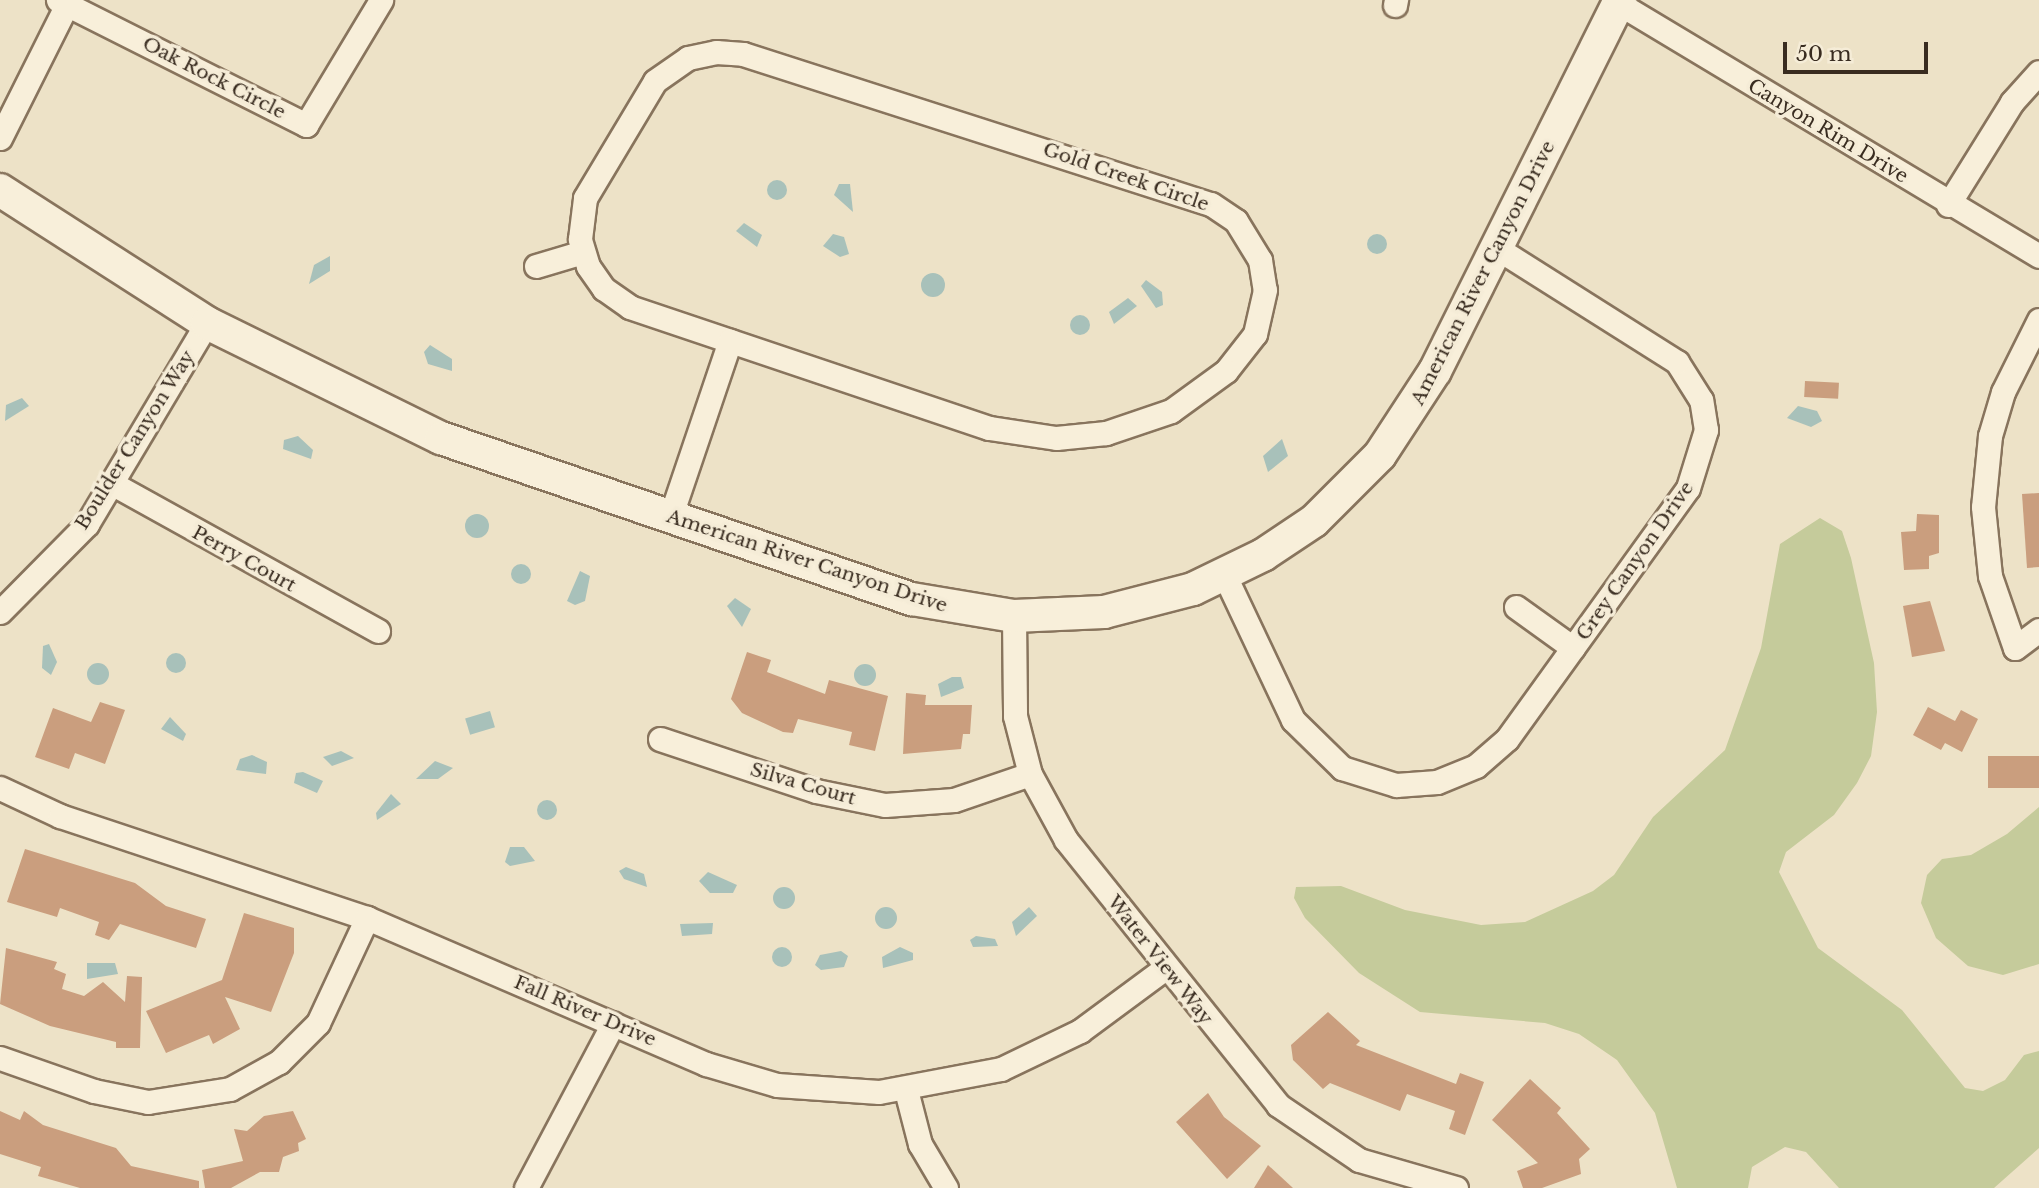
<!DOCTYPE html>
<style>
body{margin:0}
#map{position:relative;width:2039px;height:1188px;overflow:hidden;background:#ede2c7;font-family:"Libre Baskerville",serif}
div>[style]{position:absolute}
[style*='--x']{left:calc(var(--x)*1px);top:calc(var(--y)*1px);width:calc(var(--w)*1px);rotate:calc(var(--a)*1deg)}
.green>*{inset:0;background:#c5cb9b}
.water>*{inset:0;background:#a8c1ba;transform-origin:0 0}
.round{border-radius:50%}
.building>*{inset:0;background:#ca9e7e;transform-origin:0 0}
.roads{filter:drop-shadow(2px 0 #88745d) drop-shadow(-2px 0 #88745d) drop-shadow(0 2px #88745d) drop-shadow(0 -2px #88745d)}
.minor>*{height:23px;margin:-11.5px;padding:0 11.5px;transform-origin:11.5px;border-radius:11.5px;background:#f8efda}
.secondary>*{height:32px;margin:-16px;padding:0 16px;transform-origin:16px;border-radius:16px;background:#f8efda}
span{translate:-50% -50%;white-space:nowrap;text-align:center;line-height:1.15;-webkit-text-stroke:7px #f5ecd7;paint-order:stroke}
.street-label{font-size:19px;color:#392c20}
.scale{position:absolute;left:1783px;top:42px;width:145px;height:32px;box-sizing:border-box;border:4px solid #392c20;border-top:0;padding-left:9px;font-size:21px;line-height:24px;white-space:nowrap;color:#392c20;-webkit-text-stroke:5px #f5ecd7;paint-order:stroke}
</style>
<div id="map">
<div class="green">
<div style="clip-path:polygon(1820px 518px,1842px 531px,1851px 558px,1874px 663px,1877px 712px,1871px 756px,1857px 783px,1834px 815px,1786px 852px,1779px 872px,1818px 948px,1902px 1010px,1965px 1088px,1983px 1091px,2005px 1080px,2024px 1055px,2039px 1051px,2039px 1148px,1994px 1188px,1839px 1188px,1806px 1152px,1785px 1147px,1752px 1167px,1748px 1188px,1677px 1188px,1655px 1113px,1617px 1060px,1579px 1034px,1545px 1023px,1420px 1012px,1359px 973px,1305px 918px,1294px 898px,1296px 887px,1341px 886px,1405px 910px,1481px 925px,1525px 922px,1593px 891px,1614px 875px,1653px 817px,1725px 750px,1761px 648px,1780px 544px)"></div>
<div style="clip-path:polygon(2039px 807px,2039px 964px,2003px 975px,1968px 966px,1936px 938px,1921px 903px,1927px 875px,1942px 859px,1971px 855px,2007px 834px)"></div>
</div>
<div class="water">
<div class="round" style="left:767px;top:180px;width:20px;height:20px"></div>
<div style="clip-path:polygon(839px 184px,850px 184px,853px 212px,834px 195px)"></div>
<div style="clip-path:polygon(744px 223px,762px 235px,757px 247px,736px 231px)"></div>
<div class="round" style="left:1367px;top:234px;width:20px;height:20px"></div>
<div style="clip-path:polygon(833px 234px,844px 237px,849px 254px,840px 257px,823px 246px)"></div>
<div style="clip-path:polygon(330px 256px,330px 271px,309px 284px,314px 265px)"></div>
<div class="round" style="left:921px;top:273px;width:24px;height:24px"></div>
<div style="clip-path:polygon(1146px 280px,1162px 292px,1163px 305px,1156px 308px,1141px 286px)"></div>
<div style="clip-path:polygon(1128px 298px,1137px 306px,1114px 324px,1109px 312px)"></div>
<div class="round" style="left:1070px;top:315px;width:20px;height:20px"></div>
<div style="clip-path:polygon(430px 345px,452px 359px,452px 371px,428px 364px,424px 352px)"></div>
<div style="clip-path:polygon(22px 398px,29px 406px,5px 421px,6px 405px)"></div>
<div style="clip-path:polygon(1798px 406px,1817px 411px,1822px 421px,1811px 427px,1787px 418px)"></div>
<div style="clip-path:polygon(298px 436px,313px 450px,311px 459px,283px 449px,284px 440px)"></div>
<div style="clip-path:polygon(1282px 439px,1288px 456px,1268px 472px,1263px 456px)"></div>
<div class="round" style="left:465px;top:514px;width:24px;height:24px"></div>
<div class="round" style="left:511px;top:564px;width:20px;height:20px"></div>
<div style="clip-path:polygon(580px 571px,590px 576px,585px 601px,575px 605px,567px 601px)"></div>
<div style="clip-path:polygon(735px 598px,751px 609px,742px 627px,727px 606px)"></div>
<div style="clip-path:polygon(49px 644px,57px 662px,51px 675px,42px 668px,43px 646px)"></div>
<div class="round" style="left:166px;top:653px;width:20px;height:20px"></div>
<div class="round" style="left:87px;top:663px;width:22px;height:22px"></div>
<div class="round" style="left:854px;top:664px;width:22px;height:22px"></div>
<div style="clip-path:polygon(952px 677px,961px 677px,964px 688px,941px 697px,938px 684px)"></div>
<div style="left:490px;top:711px;width:17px;height:26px;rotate:73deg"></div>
<div style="clip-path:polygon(170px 717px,186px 734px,183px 741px,161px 729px)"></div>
<div style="clip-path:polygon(341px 751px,354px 758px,332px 766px,323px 757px)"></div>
<div style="clip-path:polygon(252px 755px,267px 762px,266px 774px,236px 770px,240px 759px)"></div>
<div style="clip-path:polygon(435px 761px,453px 768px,438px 779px,416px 779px)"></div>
<div style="clip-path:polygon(303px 772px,323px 781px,317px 793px,294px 783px,296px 773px)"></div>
<div style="clip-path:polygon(391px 794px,401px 804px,377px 820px,376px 813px)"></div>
<div class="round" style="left:537px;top:800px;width:20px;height:20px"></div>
<div style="clip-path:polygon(510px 847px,524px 847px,535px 861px,510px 866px,505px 862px)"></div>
<div style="clip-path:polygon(626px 867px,644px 874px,647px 887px,624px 879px,619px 871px)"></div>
<div style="clip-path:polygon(708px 872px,737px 885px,733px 893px,710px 893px,699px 881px)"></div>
<div class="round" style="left:773px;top:887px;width:22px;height:22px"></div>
<div style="clip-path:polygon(1029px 907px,1037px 916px,1016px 936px,1012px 922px)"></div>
<div class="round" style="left:875px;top:907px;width:22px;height:22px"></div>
<div style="clip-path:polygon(713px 923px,712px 934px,682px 936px,680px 924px)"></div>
<div style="clip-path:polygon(976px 936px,995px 939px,998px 946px,973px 947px,970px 940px)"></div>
<div style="clip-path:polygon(900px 947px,913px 953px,913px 960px,883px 968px,882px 957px)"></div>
<div class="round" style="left:772px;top:947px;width:20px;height:20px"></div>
<div style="clip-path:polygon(841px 951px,848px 956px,844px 967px,821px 970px,815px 965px,820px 955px)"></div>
<div style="clip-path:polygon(87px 963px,115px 963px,118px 974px,87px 979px)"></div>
</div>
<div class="building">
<div style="left:1805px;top:381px;width:34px;height:16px;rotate:3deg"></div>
<div style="clip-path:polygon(2039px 493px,2039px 567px,2027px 568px,2022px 494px)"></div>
<div style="clip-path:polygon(1917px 514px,1939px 515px,1939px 553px,1929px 556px,1929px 569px,1904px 570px,1901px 532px,1916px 531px)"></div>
<div style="clip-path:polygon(1930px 601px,1945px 651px,1912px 657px,1903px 606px)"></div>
<div style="clip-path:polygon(747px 652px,771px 660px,767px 672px,825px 694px,829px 680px,888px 696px,875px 751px,849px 745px,852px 732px,798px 719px,793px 733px,783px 732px,742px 713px,731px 699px)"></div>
<div style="clip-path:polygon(906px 693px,926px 695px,925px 705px,972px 705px,970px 734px,963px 734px,961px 749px,903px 754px)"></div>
<div style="clip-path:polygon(100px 702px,125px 710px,105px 764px,75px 753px,69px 769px,35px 757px,53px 708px,91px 722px)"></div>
<div style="clip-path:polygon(1928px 707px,1955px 721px,1961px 710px,1978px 719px,1962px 752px,1945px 743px,1941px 750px,1913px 735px)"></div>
<div style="left:2039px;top:756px;width:32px;height:51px;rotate:90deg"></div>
<div style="clip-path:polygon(25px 849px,135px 883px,166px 906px,206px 919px,196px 948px,120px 924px,109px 940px,95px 935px,99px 922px,60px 908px,57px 917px,7px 902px)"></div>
<div style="clip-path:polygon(244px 913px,294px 928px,294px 953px,271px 1012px,225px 997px,240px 1029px,213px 1044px,209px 1035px,166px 1053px,146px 1011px,222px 980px)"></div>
<div style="clip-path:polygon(6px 948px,57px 962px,54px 969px,66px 974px,62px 989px,84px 996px,103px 982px,125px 1002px,127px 976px,142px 977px,140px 1048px,116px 1048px,116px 1042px,50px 1026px,0 1004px)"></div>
<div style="clip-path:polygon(1328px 1012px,1360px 1041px,1356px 1045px,1456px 1084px,1460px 1073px,1484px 1082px,1465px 1135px,1449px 1129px,1455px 1111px,1407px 1094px,1400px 1111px,1330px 1083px,1323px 1089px,1293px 1060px,1291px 1045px)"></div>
<div style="clip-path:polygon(1530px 1079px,1561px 1108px,1557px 1113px,1590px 1149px,1579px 1159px,1581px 1174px,1542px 1188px,1523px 1188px,1517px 1171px,1538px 1163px,1492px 1120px)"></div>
<div style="clip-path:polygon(1208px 1093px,1224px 1117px,1261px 1146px,1227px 1179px,1176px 1122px)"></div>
<div style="clip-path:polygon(0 1111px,20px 1120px,24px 1111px,43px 1125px,116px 1148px,131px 1166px,199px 1181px,199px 1188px,80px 1188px,38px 1176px,41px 1167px,0 1154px)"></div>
<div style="clip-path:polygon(293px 1111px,306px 1139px,298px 1143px,299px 1151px,283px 1157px,279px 1172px,260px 1172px,231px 1188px,205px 1188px,202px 1170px,243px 1161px,234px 1129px,247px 1131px,264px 1116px)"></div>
<div style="clip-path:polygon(1268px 1165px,1293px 1188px,1254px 1188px)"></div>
</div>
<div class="roads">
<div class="minor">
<div style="--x:58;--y:0;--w:278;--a:26.7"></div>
<div style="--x:306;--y:125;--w:146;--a:-59"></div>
<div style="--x:1613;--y:0;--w:497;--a:31"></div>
<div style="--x:1395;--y:5;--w:5;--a:-79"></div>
<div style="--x:716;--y:52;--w:27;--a:4"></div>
<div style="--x:743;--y:54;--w:491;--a:17.8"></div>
<div style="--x:1211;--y:204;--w:30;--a:34"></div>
<div style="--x:1236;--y:221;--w:46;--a:58.4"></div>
<div style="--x:1260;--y:260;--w:30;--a:81"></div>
<div style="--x:1265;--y:290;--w:45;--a:102.8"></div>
<div style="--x:1255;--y:334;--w:47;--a:128.1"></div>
<div style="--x:1226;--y:371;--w:68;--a:144"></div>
<div style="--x:1171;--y:411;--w:69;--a:161.3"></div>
<div style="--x:1106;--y:433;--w:50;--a:174.3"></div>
<div style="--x:1056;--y:438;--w:68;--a:-171.5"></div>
<div style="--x:989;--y:428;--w:379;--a:-161.4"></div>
<div style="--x:630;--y:307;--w:32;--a:-145"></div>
<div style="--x:604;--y:289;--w:28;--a:-125"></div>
<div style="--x:588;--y:266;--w:28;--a:-107"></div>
<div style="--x:580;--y:239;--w:41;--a:-83"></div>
<div style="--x:585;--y:198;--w:136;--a:-59.1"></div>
<div style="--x:655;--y:81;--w:40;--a:-34.9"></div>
<div style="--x:688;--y:58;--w:29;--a:-12"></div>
<div style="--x:0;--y:138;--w:150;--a:-63.4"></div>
<div style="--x:1948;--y:205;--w:121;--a:-58.1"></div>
<div style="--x:2012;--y:102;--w:40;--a:-48"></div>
<div style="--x:536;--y:266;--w:49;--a:-16.6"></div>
<div style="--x:2039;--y:320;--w:80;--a:116.6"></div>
<div style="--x:2003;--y:392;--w:46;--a:106.5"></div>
<div style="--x:1990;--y:436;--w:71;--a:95.6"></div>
<div style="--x:1983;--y:507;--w:69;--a:84.2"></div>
<div style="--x:1990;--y:576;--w:76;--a:70.9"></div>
<div style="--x:2015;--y:648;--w:30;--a:-37"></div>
<div style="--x:113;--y:484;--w:303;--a:29"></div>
<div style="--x:670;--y:518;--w:187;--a:-71.3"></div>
<div style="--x:1225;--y:576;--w:159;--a:64.7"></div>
<div style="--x:1293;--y:720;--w:69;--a:44.4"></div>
<div style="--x:1342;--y:768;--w:57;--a:17.5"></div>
<div style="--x:1396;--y:785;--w:41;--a:-4.2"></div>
<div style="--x:1437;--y:782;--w:42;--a:-22.3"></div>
<div style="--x:1476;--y:766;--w:41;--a:-41.1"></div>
<div style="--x:1507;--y:739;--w:309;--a:-54.2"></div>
<div style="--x:1688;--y:488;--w:61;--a:-72.8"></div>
<div style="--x:1706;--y:430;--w:30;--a:-99"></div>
<div style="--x:1701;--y:400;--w:45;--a:-122.3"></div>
<div style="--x:1677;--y:362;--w:213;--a:-147.7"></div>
<div style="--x:1516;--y:607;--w:70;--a:35.7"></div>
<div style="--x:0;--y:612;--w:124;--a:-45.3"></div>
<div style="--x:87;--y:524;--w:234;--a:-59.2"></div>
<div style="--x:1014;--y:616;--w:100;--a:89.4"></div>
<div style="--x:1015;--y:716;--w:60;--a:75.5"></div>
<div style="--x:1030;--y:774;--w:75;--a:61.4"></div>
<div style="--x:1066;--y:840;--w:339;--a:51.3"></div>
<div style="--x:1278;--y:1105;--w:98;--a:34.2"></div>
<div style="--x:1359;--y:1160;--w:101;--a:16.1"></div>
<div style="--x:660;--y:739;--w:164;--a:18.4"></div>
<div style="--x:816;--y:791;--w:70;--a:11.5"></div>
<div style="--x:885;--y:805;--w:69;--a:-4.1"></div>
<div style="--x:954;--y:800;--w:80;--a:-18.9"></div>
<div style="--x:0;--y:788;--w:66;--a:25"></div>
<div style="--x:60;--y:816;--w:324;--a:18.4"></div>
<div style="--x:367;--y:918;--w:369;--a:23.3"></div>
<div style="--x:706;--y:1064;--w:74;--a:16.5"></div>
<div style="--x:777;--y:1085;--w:102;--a:3.9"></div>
<div style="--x:879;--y:1092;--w:124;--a:-10.7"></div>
<div style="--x:1001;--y:1069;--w:88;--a:-25.7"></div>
<div style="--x:1080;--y:1031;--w:106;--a:-36.5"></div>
<div style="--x:0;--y:1058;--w:100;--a:19.3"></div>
<div style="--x:94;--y:1091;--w:55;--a:11.5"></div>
<div style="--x:148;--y:1102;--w:83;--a:-9"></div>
<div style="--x:230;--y:1089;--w:56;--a:-28.9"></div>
<div style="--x:279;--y:1062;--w:55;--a:-45"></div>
<div style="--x:318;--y:1023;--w:116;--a:-65"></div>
<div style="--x:906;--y:1090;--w:56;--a:75.5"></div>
<div style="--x:920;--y:1144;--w:51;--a:59.4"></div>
<div style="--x:526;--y:1188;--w:186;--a:-62.1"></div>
</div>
<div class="secondary">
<div style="--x:0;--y:190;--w:246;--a:32.7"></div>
<div style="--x:207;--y:323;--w:261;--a:26.2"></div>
<div style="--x:441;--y:438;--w:498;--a:18.9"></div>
<div style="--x:912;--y:599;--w:103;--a:9.5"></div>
<div style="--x:1014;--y:616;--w:90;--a:-2.5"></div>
<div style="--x:1104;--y:612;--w:92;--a:-14.5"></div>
<div style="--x:1193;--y:589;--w:78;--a:-25.9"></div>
<div style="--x:1263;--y:555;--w:61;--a:-33.7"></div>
<div style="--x:1314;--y:521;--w:93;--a:-45"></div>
<div style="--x:1380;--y:455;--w:100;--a:-56.8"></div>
<div style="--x:1435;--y:371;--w:415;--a:-63.5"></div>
</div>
</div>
<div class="street-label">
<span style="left:214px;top:78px;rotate:27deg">Oak Rock Circle</span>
<span style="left:1828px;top:131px;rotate:31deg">Canyon Rim Drive</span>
<span style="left:1126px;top:177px;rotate:19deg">Gold Creek Circle</span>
<span style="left:1483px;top:273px;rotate:-63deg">American River Canyon Drive</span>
<span style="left:135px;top:440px;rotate:-58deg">Boulder Canyon Way</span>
<span style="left:244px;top:559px;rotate:29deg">Perry Court</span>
<span style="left:807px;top:561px;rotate:18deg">American River Canyon Drive</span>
<span style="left:1635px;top:561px;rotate:-55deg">Grey Canyon Drive</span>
<span style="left:803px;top:784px;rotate:16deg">Silva Court</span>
<span style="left:1160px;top:960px;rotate:52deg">Water View Way</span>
<span style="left:585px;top:1011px;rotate:23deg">Fall River Drive</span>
</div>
<div class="scale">50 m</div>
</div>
